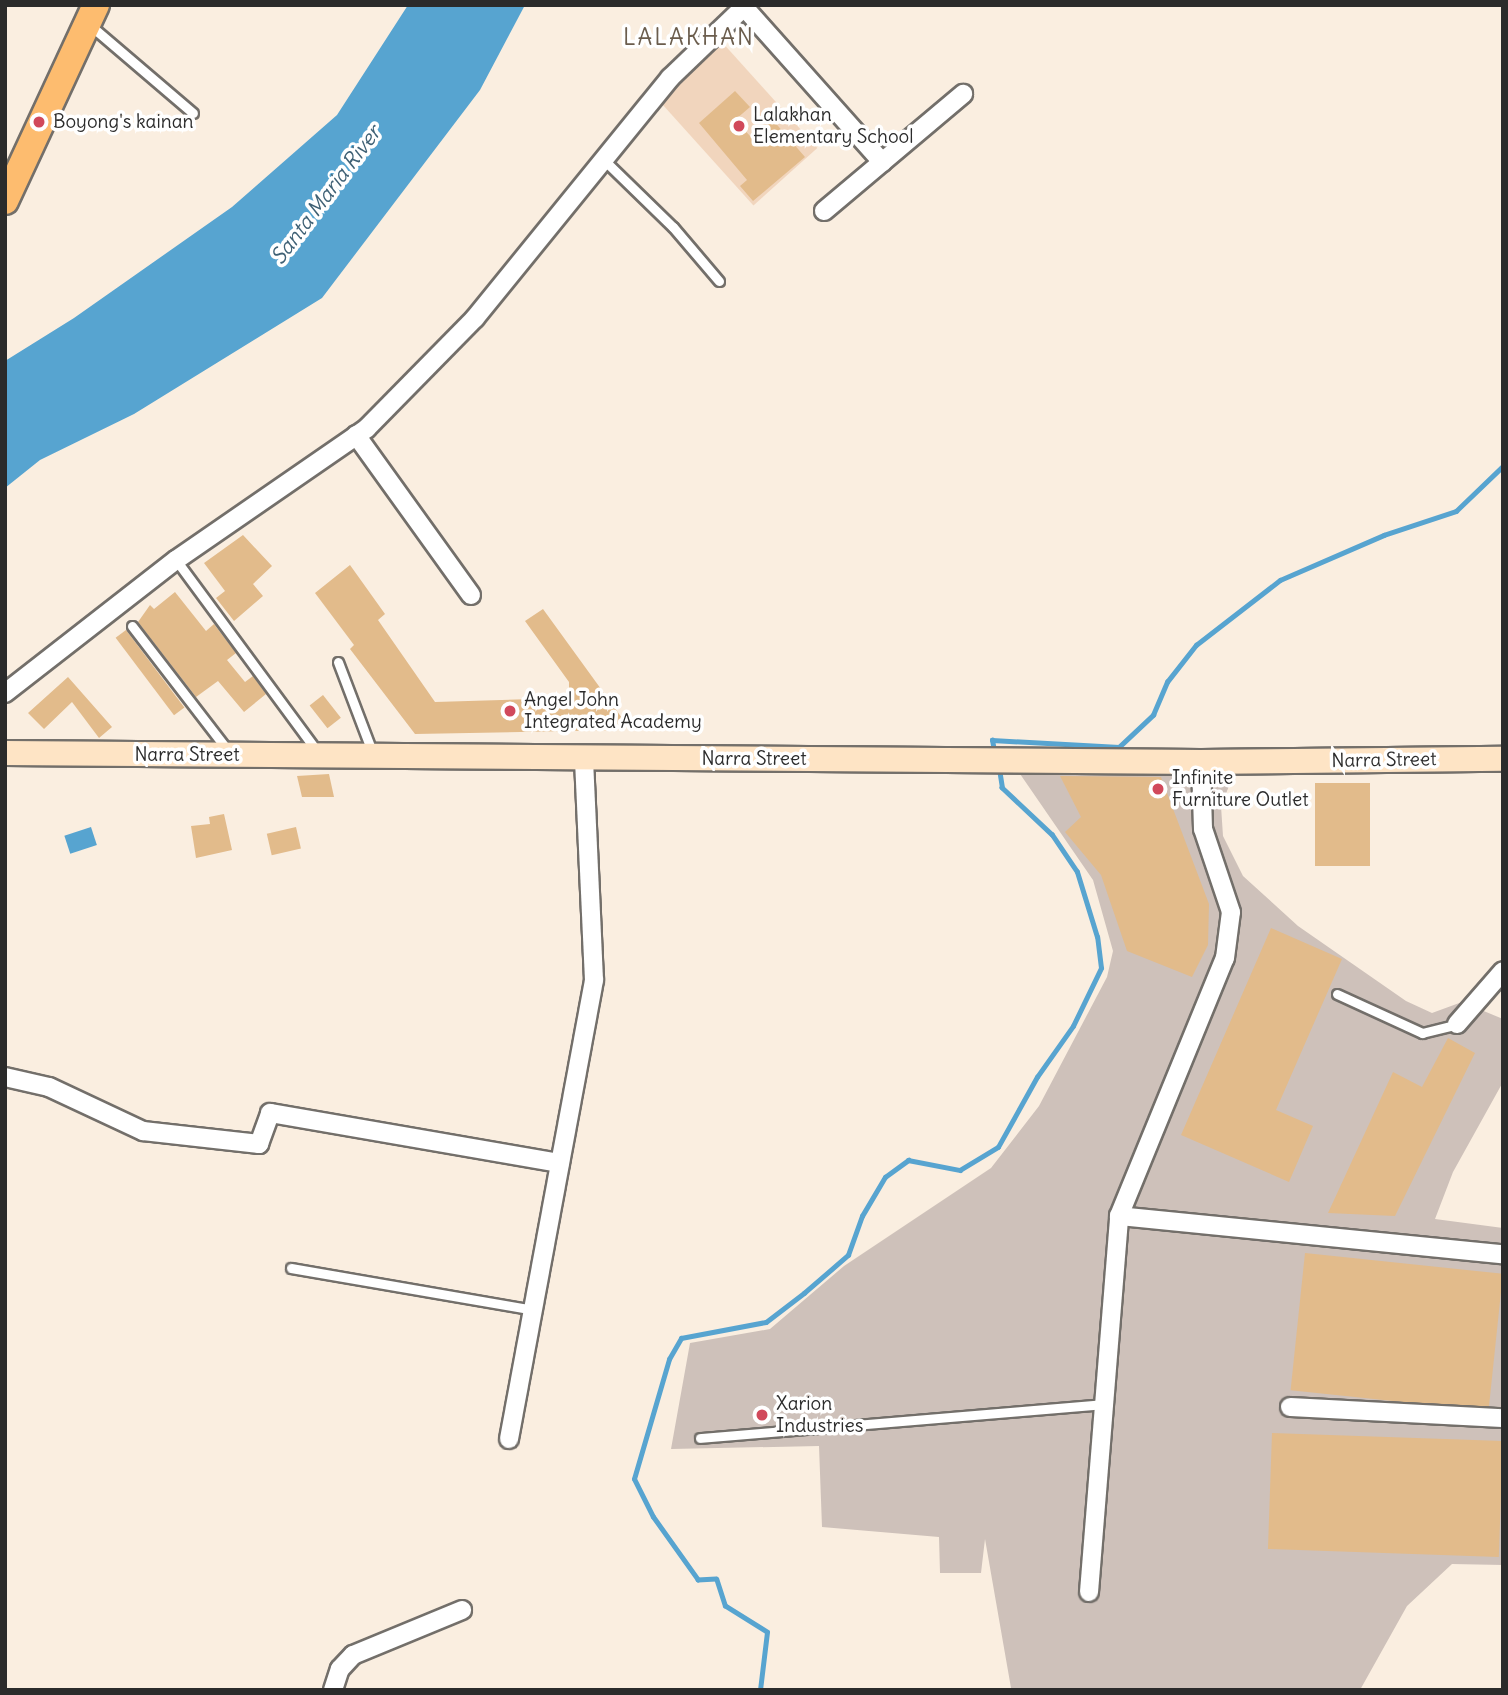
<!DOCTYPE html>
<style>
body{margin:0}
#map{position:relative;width:1508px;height:1695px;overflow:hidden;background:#faeee0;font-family:Delius,sans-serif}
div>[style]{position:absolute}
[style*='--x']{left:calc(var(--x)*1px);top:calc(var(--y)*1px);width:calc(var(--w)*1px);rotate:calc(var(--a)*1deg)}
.built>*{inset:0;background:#f1d5bd;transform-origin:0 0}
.industrial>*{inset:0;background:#cec1ba}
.water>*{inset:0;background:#57a4d0;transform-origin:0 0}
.stream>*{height:4.5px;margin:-2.25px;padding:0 2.25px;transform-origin:2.25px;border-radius:2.25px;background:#57a4d0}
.building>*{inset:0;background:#e2bb8b;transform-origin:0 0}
.roads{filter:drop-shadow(2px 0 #736f6a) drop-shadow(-2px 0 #736f6a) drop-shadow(0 2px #736f6a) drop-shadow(0 -2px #736f6a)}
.service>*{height:9px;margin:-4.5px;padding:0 4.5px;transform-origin:4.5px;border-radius:4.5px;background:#fff}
.minor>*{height:18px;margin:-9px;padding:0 9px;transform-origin:9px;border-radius:9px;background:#fff}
.secondary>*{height:24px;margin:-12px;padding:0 12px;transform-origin:12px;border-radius:12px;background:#fee4c5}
.primary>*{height:26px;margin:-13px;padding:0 13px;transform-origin:13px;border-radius:13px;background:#fdbc6f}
.dots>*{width:19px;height:19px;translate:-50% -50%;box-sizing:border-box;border:4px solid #fff;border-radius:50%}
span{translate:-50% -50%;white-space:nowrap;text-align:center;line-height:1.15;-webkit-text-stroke:7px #fff;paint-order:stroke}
.poi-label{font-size:19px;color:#2b2b2b}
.left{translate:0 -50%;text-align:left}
.street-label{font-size:19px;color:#2b2b2b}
.water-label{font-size:21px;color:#3f6175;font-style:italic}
.quarter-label{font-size:23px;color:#6b5d4d;letter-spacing:2px}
.frame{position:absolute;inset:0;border:7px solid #2b2b2b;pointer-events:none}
</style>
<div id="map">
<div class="built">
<div style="left:721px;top:41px;width:144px;height:86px;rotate:48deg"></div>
</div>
<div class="industrial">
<div style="clip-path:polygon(1018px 771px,1235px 771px,1221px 806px,1223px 836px,1243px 876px,1298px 926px,1406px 1001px,1432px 1013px,1462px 1002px,1503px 1019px,1503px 1082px,1453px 1172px,1435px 1219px,1503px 1228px,1503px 1565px,1452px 1564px,1407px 1606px,1360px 1690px,1011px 1688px,985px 1539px,981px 1573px,940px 1573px,939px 1537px,822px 1527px,819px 1446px,671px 1449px,690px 1343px,770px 1329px,844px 1266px,991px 1168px,1039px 1106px,1107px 977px,1113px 951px,1093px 880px)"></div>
</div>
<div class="water">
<div style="clip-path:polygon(408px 5px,525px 5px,480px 90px,322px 298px,134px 414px,40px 460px,5px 488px,5px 361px,74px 318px,232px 207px,337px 115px)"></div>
<div style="left:91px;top:827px;width:19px;height:28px;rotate:72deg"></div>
</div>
<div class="stream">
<div style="--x:994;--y:751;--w:11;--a:-100"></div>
<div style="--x:992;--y:740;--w:127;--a:3.2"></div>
<div style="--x:1119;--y:747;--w:47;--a:-43.3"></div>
<div style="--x:1153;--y:715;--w:36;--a:-67"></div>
<div style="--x:1167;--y:682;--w:47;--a:-51.9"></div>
<div style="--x:1196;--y:645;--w:106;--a:-37.7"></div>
<div style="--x:1280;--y:580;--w:113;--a:-23.4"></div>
<div style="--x:1384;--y:535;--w:76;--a:-18.4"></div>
<div style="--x:1456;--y:511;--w:65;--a:-43.8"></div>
<div style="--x:760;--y:1690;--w:58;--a:-83.1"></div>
<div style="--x:767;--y:1632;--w:49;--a:-148.2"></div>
<div style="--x:725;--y:1606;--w:28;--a:-108"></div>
<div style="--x:716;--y:1579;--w:18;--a:177"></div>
<div style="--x:698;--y:1580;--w:77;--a:-125.5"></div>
<div style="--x:653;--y:1517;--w:42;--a:-116.6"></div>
<div style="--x:634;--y:1479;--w:125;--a:-73.7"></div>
<div style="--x:669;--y:1359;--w:24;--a:-60"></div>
<div style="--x:681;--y:1338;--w:86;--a:-10.7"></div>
<div style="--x:766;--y:1322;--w:48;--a:-37.3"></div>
<div style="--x:804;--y:1293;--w:58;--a:-40.8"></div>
<div style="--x:848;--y:1255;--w:41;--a:-70.3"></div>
<div style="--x:862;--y:1216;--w:45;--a:-59.5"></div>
<div style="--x:885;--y:1177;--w:29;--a:-36"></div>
<div style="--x:908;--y:1160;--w:53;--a:10.9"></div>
<div style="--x:960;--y:1170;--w:44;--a:-31.2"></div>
<div style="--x:998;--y:1147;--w:80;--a:-60.9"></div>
<div style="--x:1037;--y:1077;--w:62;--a:-54.8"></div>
<div style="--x:1073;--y:1026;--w:64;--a:-64.2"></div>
<div style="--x:1101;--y:968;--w:31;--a:-97"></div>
<div style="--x:1097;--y:937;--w:68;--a:-107.1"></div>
<div style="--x:1077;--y:872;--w:45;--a:-124"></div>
<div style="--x:1052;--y:835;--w:69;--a:-136.8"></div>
<div style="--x:1002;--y:788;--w:18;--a:-99"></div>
</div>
<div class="building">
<div style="clip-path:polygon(735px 91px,750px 107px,735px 120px,751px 137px,772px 119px,805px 157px,753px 201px,740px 186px,747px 180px,699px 123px)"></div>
<div style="clip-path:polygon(243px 535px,272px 566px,253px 584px,263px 596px,234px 621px,216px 598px,225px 591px,204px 563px)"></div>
<div style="clip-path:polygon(350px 565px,385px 614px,378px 620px,435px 702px,569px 698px,569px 682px,525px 621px,543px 609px,622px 718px,619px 730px,415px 734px,350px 649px,354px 645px,315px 593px)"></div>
<div style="clip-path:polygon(175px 592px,206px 631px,214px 624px,236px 653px,227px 660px,245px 682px,253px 676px,266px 694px,244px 712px,218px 681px,196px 697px,138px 622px,150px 605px,154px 609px)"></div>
<div style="left:126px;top:630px;width:97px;height:13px;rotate:53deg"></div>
<div style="clip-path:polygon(68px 677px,112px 727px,99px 738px,72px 702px,44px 729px,28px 713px)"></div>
<div style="left:323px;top:695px;width:29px;height:17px;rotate:52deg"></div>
<div style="clip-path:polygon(329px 774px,334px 797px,302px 797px,297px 776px)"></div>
<div style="clip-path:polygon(1060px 776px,1161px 777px,1209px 904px,1208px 945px,1192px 977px,1127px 951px,1101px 875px,1065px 832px,1081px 817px)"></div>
<div style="left:1315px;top:783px;width:55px;height:83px"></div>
<div style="clip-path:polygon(224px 814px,232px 850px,196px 858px,191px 826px,210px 824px,209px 817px)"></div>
<div style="left:296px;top:827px;width:22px;height:30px;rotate:77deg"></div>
<div style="clip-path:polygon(1271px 928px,1342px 959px,1276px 1110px,1313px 1126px,1289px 1182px,1181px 1135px)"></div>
<div style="clip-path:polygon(1448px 1038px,1475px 1053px,1395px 1216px,1328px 1213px,1393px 1072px,1422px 1087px)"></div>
<div style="left:1305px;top:1253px;width:199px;height:138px;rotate:6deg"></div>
<div style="left:1272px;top:1433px;width:231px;height:116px;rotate:2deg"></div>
</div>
<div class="roads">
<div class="service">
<div style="--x:91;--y:26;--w:134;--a:40.5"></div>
<div style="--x:604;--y:160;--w:96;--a:44.2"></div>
<div style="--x:673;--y:227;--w:71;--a:49.6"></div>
<div style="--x:176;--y:560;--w:237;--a:53.6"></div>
<div style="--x:132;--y:626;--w:159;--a:52.4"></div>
<div style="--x:338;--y:662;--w:98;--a:69.2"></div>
<div style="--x:1337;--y:994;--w:94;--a:24.6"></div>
<div style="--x:1422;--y:1033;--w:36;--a:-14"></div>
<div style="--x:291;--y:1268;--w:246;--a:9.8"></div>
<div style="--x:700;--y:1438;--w:402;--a:-4.8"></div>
</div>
<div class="minor">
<div style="--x:744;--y:7;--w:208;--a:48.3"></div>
<div style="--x:824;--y:211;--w:182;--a:-40.1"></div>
<div style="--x:356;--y:435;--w:197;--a:54.3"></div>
<div style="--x:5;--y:693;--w:217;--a:-37.9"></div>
<div style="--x:176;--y:560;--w:232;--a:-34.6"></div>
<div style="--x:367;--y:428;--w:154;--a:-45.5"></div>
<div style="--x:475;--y:318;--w:309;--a:-50.9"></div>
<div style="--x:670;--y:78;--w:105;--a:-43.8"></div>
<div style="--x:1457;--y:1024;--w:70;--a:-49"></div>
<div style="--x:5;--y:1077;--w:45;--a:12.8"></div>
<div style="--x:49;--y:1087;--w:104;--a:25.1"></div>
<div style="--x:143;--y:1131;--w:117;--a:6.4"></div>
<div style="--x:259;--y:1144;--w:33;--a:-70"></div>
<div style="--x:270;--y:1113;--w:294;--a:9.8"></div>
<div style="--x:1119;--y:1216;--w:386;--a:5.7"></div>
<div style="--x:1290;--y:1407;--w:213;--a:3"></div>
<div style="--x:509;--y:1439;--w:467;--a:-79.5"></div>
<div style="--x:594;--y:980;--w:222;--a:-92.6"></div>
<div style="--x:1089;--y:1592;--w:377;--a:-85.4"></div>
<div style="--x:1119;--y:1216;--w:279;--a:-67.7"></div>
<div style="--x:1225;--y:958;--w:46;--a:-82.6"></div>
<div style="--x:1231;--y:912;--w:88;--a:-108.6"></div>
<div style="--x:1203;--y:829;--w:67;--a:-91.7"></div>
<div style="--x:333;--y:1690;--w:22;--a:-72"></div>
<div style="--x:340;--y:1669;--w:19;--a:-47"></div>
<div style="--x:353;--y:1655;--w:118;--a:-22.4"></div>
</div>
<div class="secondary">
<div style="--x:5;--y:753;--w:1196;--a:0.43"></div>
<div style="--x:1201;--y:762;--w:302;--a:-0.6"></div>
</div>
<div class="primary">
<div style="--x:5;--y:201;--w:216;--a:-65.1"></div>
</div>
</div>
<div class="dots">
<div style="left:39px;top:122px;background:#d1495b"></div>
<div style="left:739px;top:126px;background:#d1495b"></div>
<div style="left:510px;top:711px;background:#d1495b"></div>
<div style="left:1158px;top:789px;background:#d1495b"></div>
<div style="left:762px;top:1415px;background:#d1495b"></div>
</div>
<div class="poi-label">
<span class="left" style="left:753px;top:126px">Lalakhan<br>Elementary School</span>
<span class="left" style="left:53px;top:122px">Boyong's kainan</span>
<span class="left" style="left:524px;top:711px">Angel John<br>Integrated Academy</span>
<span class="left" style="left:1172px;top:789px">Infinite<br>Furniture Outlet</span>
<span class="left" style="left:776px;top:1415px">Xarion<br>Industries</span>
</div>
<div class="street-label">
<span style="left:187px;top:755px">Narra Street</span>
<span style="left:754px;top:759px">Narra Street</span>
<span style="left:1384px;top:760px;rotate:-1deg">Narra Street</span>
</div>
<div class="water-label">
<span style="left:326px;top:195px;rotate:-53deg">Santa Maria River</span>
</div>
<div class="quarter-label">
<span style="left:689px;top:37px">LALAKHAN</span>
</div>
<div class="frame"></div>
</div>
